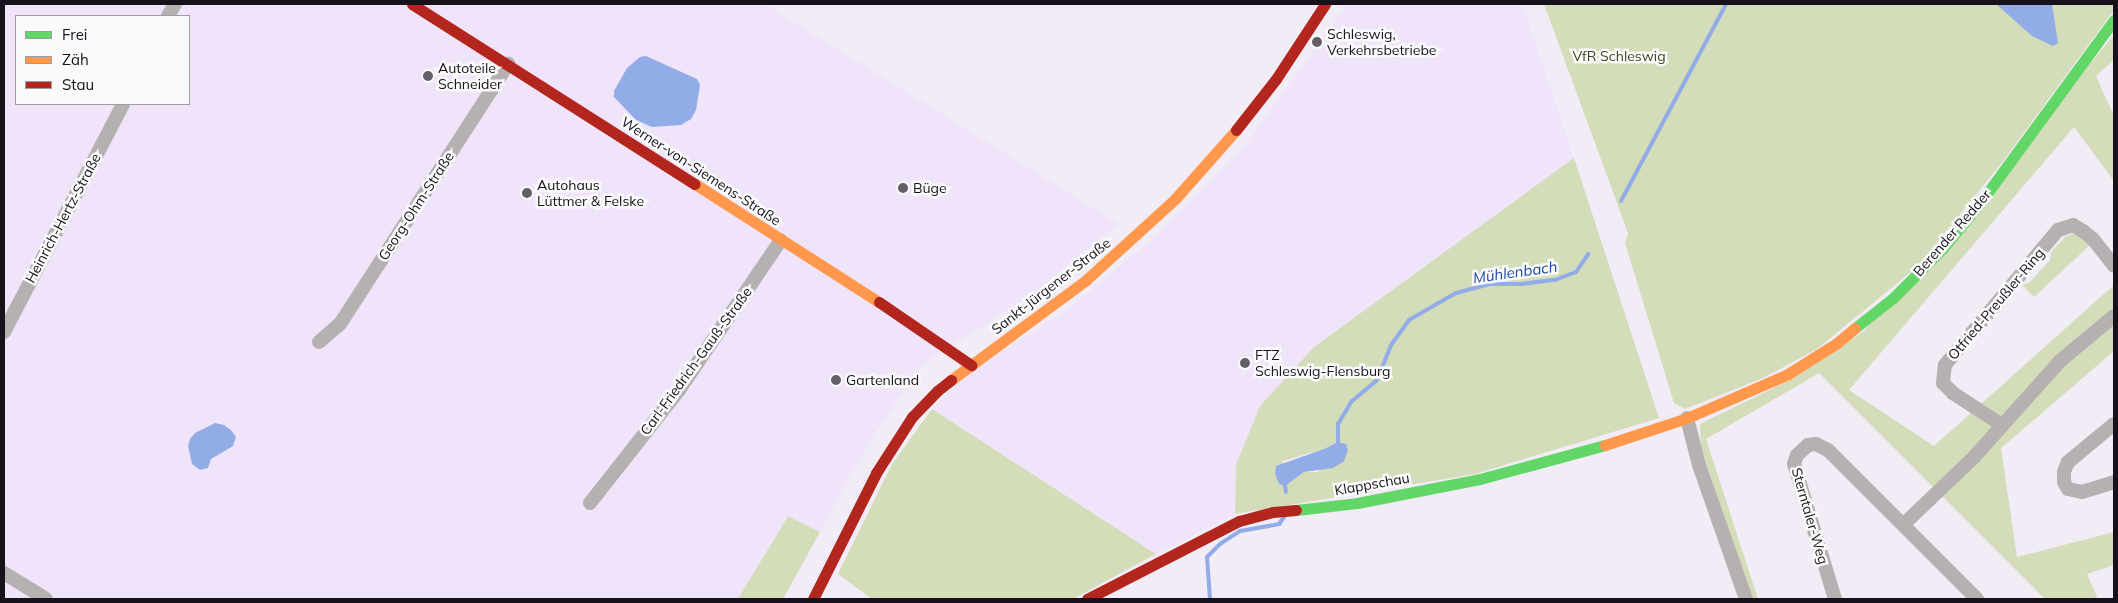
<!DOCTYPE html>
<meta charset="utf-8">
<style>
body{margin:0}
#map{position:relative;width:2118px;height:603px;overflow:hidden;background:#f2ecf7;font-family:Mulish,sans-serif}
div>[style]{position:absolute}
[style*='--x']{left:calc(var(--x)*1px);top:calc(var(--y)*1px);width:calc(var(--w)*1px);rotate:calc(var(--a)*1deg)}
.built>*{inset:0;background:#f0e4fa}
.green>*{inset:0;background:#d4ddb9}
.water>*{inset:0;background:#92ace7}
.stream>*{height:4px;margin:-2px;padding:0 2px;transform-origin:2px;border-radius:2px;background:#92ace7}
.street>*{height:14px;margin:-7px;padding:0 7px;transform-origin:7px;border-radius:7px;background:#b6b0b1}
.fast>*{height:11px;margin:-5.5px;padding:0 5.5px;transform-origin:5.5px;border-radius:5.5px;background:#63d668}
.slow>*{height:11px;margin:-5.5px;padding:0 5.5px;transform-origin:5.5px;border-radius:5.5px;background:#ff974d}
.jam>*{height:11px;margin:-5.5px;padding:0 5.5px;transform-origin:5.5px;border-radius:5.5px;background:#b3261e}
.dots>*{width:14px;height:14px;translate:-50% -50%;box-sizing:border-box;border:2px solid #fafafa;border-radius:50%}
span{translate:-50% -50%;white-space:nowrap;text-align:center;line-height:1.15;-webkit-text-stroke:5px #fafafa;paint-order:stroke}
.poi-label{font-size:14px;color:#17111c}
.left{translate:0 -50%;text-align:left}
.park-label{font-size:14px;color:#3c461e}
.street-label{font-size:14px;color:#17111c}
.water-label{font-size:15px;color:#214ba7;font-style:italic}
.frame{position:absolute;inset:0;border:5px solid #17111c;pointer-events:none}
.legend{position:absolute;left:15px;top:15px;width:175px;height:90px;box-sizing:border-box;background:#fafafa;border:1px solid #9f9da1;margin:0;padding:6px 9px;list-style:none;font-size:15px;color:#17111c}
.legend li{display:flex;align-items:center;gap:10px;height:25px}
.legend b{width:25px;border:1px solid #9f9da1}
</style>
<div id="map">
<div class="built">
<div style="clip-path:polygon(evenodd,4px 4px,765px 4px,1119px 224px,1034px 293px,923px 364px,871px 439px,820px 532px,788px 516px,738px 599px,4px 599px,4px 4px,16px 16px,189px 16px,189px 104px,16px 104px,16px 16px)"></div>
<div style="clip-path:polygon(1347px 4px,1522px 4px,1574px 158px,1314px 347px,1236px 465px,1235px 514px,1156px 554px,932px 409px,972px 371px,1068px 309px,1159px 233px,1246px 144px)"></div>
</div>
<div class="green">
<div style="clip-path:polygon(1544px 4px,2114px 4px,2114px 10px,2001px 164px,1917px 267px,1817px 349px,1761px 379px,1685px 409px,1674px 403px,1625px 243px,1628px 233px)"></div>
<div style="clip-path:polygon(2114px 35px,2114px 60px,2096px 76px,2114px 116px,2114px 181px,2074px 127px,1849px 390px,1934px 446px,2114px 285px,2114px 351px,2001px 448px,2017px 557px,2114px 532px,2114px 565px,2087px 574px,2098px 599px,2045px 599px,1819px 373px,1706px 439px,1758px 599px,1752px 599px,1701px 448px,1700px 424px,1792px 379px,1864px 331px)"></div>
<div style="clip-path:polygon(evenodd,1574px 158px,1659px 418px,1475px 474px,1235px 514px,1236px 465px,1260px 406px,1314px 347px,1574px 158px,1338px 442px,1318px 472px,1304px 472px,1294px 478px,1283px 461px,1324px 449px,1338px 442px)"></div>
<div style="clip-path:polygon(2072px 234px,2079px 235px,2090px 245px,2034px 297px,2022px 285px,2029px 283px,2050px 260px,2051px 252px,2065px 237px)"></div>
<div style="clip-path:polygon(932px 409px,1156px 554px,1073px 599px,872px 599px,838px 574px,892px 464px)"></div>
<div style="clip-path:polygon(788px 516px,820px 532px,783px 599px,738px 599px)"></div>
</div>
<div class="water">
<div style="clip-path:polygon(1996px 4px,2052px 4px,2058px 43px,2053px 46px,2032px 36px)"></div>
<div style="clip-path:polygon(646px 56px,697px 79px,700px 85px,696px 110px,691px 119px,681px 125px,652px 127px,636px 120px,614px 97px,614px 91px,627px 68px,640px 57px)"></div>
<div style="clip-path:polygon(215px 423px,224px 425px,231px 430px,236px 437px,233px 446px,211px 459px,208px 468px,200px 470px,192px 464px,188px 446px,190px 439px,195px 433px)"></div>
<div style="clip-path:polygon(1338px 442px,1346px 444px,1348px 450px,1344px 461px,1333px 468px,1304px 472px,1285px 486px,1279px 484px,1275px 474px,1276px 466px,1324px 449px)"></div>
</div>
<div class="stream">
<div style="--x:1621;--y:201;--w:223;--a:-61.9"></div>
<div style="--x:1338;--y:442;--w:18;--a:-90"></div>
<div style="--x:1338;--y:424;--w:26;--a:-59"></div>
<div style="--x:1351;--y:402;--w:34;--a:-40"></div>
<div style="--x:1377;--y:380;--w:38;--a:-68"></div>
<div style="--x:1391;--y:345;--w:31;--a:-54"></div>
<div style="--x:1409;--y:320;--w:54;--a:-29.9"></div>
<div style="--x:1456;--y:293;--w:34;--a:-15"></div>
<div style="--x:1489;--y:284;--w:32;--a:0"></div>
<div style="--x:1521;--y:284;--w:34;--a:-7"></div>
<div style="--x:1555;--y:280;--w:22;--a:-21"></div>
<div style="--x:1576;--y:272;--w:22;--a:-56"></div>
<div style="--x:1285;--y:486;--w:6;--a:81"></div>
<div style="--x:1210;--y:599;--w:42;--a:-94.1"></div>
<div style="--x:1207;--y:557;--w:18;--a:-45"></div>
<div style="--x:1220;--y:544;--w:24;--a:-33"></div>
<div style="--x:1240;--y:531;--w:40;--a:-10"></div>
<div style="--x:1279;--y:524;--w:9;--a:-54"></div>
</div>
<div class="street">
<div style="--x:168;--y:16;--w:14;--a:-60"></div>
<div style="--x:4;--y:332;--w:257;--a:-62.4"></div>
<div style="--x:319;--y:342;--w:28;--a:-41"></div>
<div style="--x:340;--y:324;--w:310;--a:-57.1"></div>
<div style="--x:1687;--y:418;--w:49;--a:75.7"></div>
<div style="--x:1699;--y:465;--w:142;--a:70.7"></div>
<div style="--x:2114;--y:424;--w:60;--a:140.4"></div>
<div style="--x:2068;--y:462;--w:11;--a:112"></div>
<div style="--x:2064;--y:472;--w:10;--a:90"></div>
<div style="--x:2064;--y:482;--w:8;--a:60"></div>
<div style="--x:2068;--y:489;--w:14;--a:12"></div>
<div style="--x:2082;--y:492;--w:34;--a:-17"></div>
<div style="--x:2002;--y:425;--w:59;--a:-146.9"></div>
<div style="--x:1953;--y:393;--w:14;--a:-135"></div>
<div style="--x:1943;--y:383;--w:18;--a:-84"></div>
<div style="--x:1945;--y:365;--w:176;--a:-50.1"></div>
<div style="--x:2058;--y:230;--w:16;--a:-18"></div>
<div style="--x:2073;--y:225;--w:12;--a:31"></div>
<div style="--x:2083;--y:231;--w:13;--a:39"></div>
<div style="--x:2093;--y:239;--w:34;--a:52"></div>
<div style="--x:590;--y:503;--w:144;--a:-51.8"></div>
<div style="--x:679;--y:390;--w:181;--a:-55.8"></div>
<div style="--x:1904;--y:524;--w:97;--a:-43.7"></div>
<div style="--x:1974;--y:457;--w:129;--a:-48.1"></div>
<div style="--x:2060;--y:361;--w:70;--a:-39.8"></div>
<div style="--x:4;--y:573;--w:49;--a:31.8"></div>
<div style="--x:1835;--y:599;--w:141;--a:-106.9"></div>
<div style="--x:1794;--y:464;--w:9;--a:-72"></div>
<div style="--x:1797;--y:455;--w:15;--a:-42"></div>
<div style="--x:1808;--y:445;--w:8;--a:-7"></div>
<div style="--x:1816;--y:444;--w:13;--a:27"></div>
<div style="--x:1828;--y:450;--w:211;--a:45"></div>
</div>
<div class="fast">
<div style="--x:1855;--y:328;--w:48;--a:-38.3"></div>
<div style="--x:1893;--y:298;--w:71;--a:-45"></div>
<div style="--x:1943;--y:248;--w:58;--a:-50.6"></div>
<div style="--x:1980;--y:203;--w:227;--a:-53.8"></div>
<div style="--x:1296;--y:510;--w:61;--a:-6.5"></div>
<div style="--x:1357;--y:503;--w:125;--a:-11"></div>
<div style="--x:1480;--y:479;--w:130;--a:-15.2"></div>
</div>
<div class="slow">
<div style="--x:695;--y:184;--w:219;--a:32.7"></div>
<div style="--x:951;--y:380;--w:168;--a:-36.5"></div>
<div style="--x:1086;--y:280;--w:120;--a:-42.3"></div>
<div style="--x:1175;--y:199;--w:92;--a:-48.5"></div>
<div style="--x:1605;--y:445;--w:86;--a:-18.2"></div>
<div style="--x:1687;--y:418;--w:110;--a:-23.5"></div>
<div style="--x:1788;--y:374;--w:58;--a:-32.3"></div>
<div style="--x:1837;--y:343;--w:23;--a:-40"></div>
</div>
<div class="jam">
<div style="--x:412;--y:4;--w:335;--a:32.5"></div>
<div style="--x:1236;--y:130;--w:65;--a:-51.9"></div>
<div style="--x:1276;--y:79;--w:90;--a:-56.8"></div>
<div style="--x:879;--y:302;--w:112;--a:34.4"></div>
<div style="--x:813;--y:599;--w:141;--a:-63.4"></div>
<div style="--x:876;--y:473;--w:67;--a:-57.3"></div>
<div style="--x:912;--y:417;--w:36;--a:-46"></div>
<div style="--x:937;--y:391;--w:18;--a:-38"></div>
<div style="--x:1087;--y:599;--w:171;--a:-27.2"></div>
<div style="--x:1239;--y:521;--w:35;--a:-15"></div>
<div style="--x:1273;--y:512;--w:23;--a:-5"></div>
</div>
<div class="dots">
<div style="left:1317px;top:42px;background:#645e69"></div>
<div style="left:428px;top:76px;background:#645e69"></div>
<div style="left:903px;top:188px;background:#645e69"></div>
<div style="left:527px;top:193px;background:#645e69"></div>
<div style="left:1245px;top:363px;background:#645e69"></div>
<div style="left:836px;top:380px;background:#645e69"></div>
</div>
<div class="poi-label">
<span class="left" style="left:1327px;top:42px">Schleswig,<br>Verkehrsbetriebe</span>
<span class="left" style="left:438px;top:76px">Autoteile<br>Schneider</span>
<span class="left" style="left:537px;top:193px">Autohaus<br>Lüttmer &amp; Felske</span>
<span class="left" style="left:913px;top:188px">Büge</span>
<span class="left" style="left:1255px;top:363px">FTZ<br>Schleswig-Flensburg</span>
<span class="left" style="left:846px;top:380px">Gartenland</span>
</div>
<div class="park-label">
<span style="left:1619px;top:56px">VfR Schleswig</span>
</div>
<div class="street-label">
<span style="left:701px;top:171px;rotate:33deg">Werner-von-Siemens-Straße</span>
<span style="left:416px;top:206px;rotate:-57deg">Georg-Ohm-Straße</span>
<span style="left:63px;top:218px;rotate:-62deg">Heinrich-Hertz-Straße</span>
<span style="left:1952px;top:233px;rotate:-49deg">Berender Redder</span>
<span style="left:1051px;top:286px;rotate:-38deg">Sankt-Jürgener-Straße</span>
<span style="left:1996px;top:304px;rotate:-50deg">Otfried-Preußler-Ring</span>
<span style="left:696px;top:361px;rotate:-54deg">Carl-Friedrich-Gauß-Straße</span>
<span style="left:1372px;top:484px;rotate:-10deg">Klappschau</span>
<span style="left:1810px;top:516px;rotate:74deg">Sterntaler-Weg</span>
</div>
<div class="water-label">
<span style="left:1515px;top:272px;rotate:-8deg">Mühlenbach</span>
</div>
<div class="frame"></div>
<ul class="legend">
<li><b style="height:6px;background:#63d668"></b>Frei</li>
<li><b style="height:6px;background:#ff974d"></b>Zäh</li>
<li><b style="height:6px;background:#b3261e"></b>Stau</li>
</ul>
</div>
